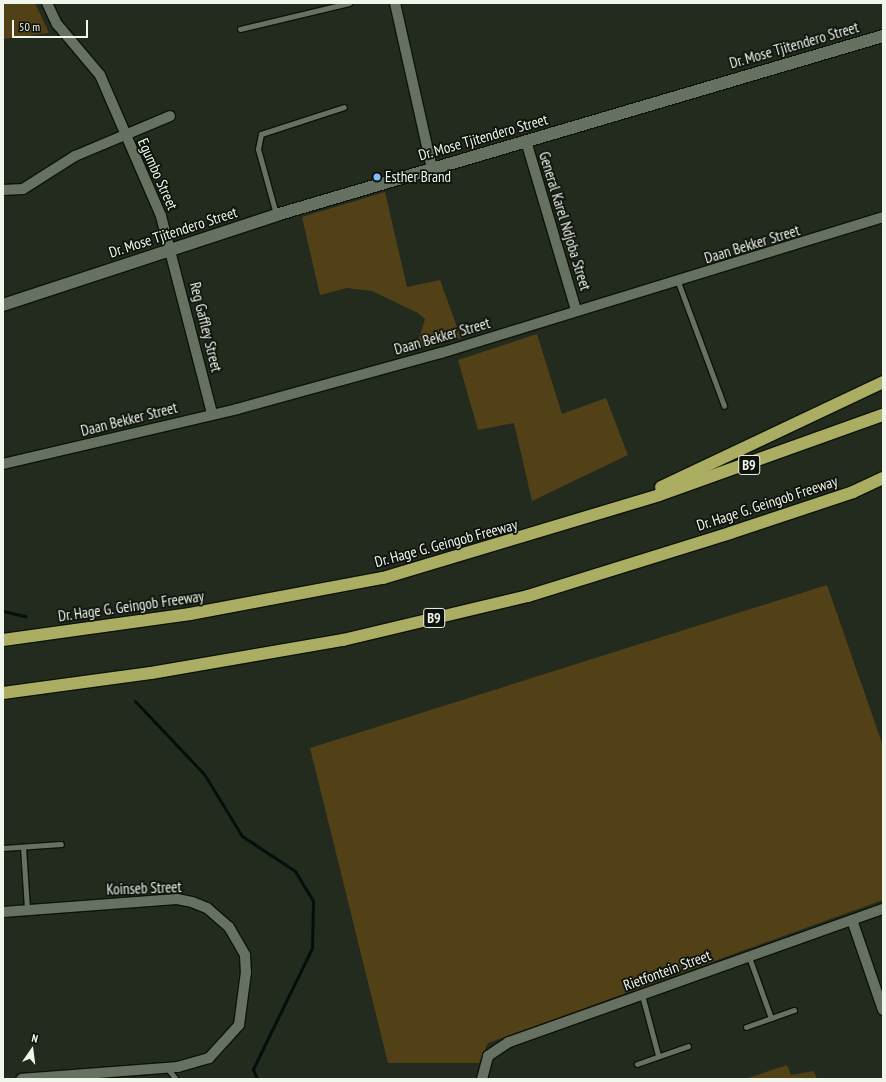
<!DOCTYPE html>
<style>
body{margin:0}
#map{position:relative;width:886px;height:1082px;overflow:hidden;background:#222b1d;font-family:"PT Sans Narrow",sans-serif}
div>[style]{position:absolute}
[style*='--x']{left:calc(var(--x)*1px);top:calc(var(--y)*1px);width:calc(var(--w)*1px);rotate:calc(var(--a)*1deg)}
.green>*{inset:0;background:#524017}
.stream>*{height:3px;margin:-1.5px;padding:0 1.5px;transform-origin:1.5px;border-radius:1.5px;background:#02100d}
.roads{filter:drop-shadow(1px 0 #0c1307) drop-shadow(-1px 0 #0c1307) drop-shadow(0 1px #0c1307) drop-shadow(0 -1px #0c1307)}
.lane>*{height:5px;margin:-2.5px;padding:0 2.5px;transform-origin:2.5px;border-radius:2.5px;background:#677161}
.street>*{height:10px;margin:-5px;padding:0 5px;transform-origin:5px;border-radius:5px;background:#677161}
.secondary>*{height:12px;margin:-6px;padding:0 6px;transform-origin:6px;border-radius:6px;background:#677161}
.highway>*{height:12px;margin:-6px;padding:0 6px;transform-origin:6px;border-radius:6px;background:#abad63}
.dots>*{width:11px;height:11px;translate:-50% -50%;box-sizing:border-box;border:2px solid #0e120c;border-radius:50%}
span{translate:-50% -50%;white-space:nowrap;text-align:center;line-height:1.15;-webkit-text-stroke:3.5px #0e120c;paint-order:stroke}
.shield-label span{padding:1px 3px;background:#0e120c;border:1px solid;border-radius:3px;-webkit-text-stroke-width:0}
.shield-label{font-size:14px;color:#f0f6ec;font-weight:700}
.street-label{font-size:15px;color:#f0f6ec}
.poi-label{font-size:15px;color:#f0f6ec}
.left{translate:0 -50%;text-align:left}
.frame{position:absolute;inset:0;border:4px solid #f0f6ec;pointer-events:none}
.north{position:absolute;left:12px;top:1030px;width:40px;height:40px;-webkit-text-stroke:3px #0e120c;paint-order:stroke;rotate:14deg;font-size:11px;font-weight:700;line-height:16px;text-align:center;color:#f0f6ec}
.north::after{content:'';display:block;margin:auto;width:14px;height:18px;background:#f0f6ec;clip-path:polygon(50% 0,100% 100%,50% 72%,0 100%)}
.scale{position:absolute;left:12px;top:20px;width:76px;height:18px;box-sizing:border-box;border:2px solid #f0f6ec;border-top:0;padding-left:5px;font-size:12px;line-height:14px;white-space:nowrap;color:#f0f6ec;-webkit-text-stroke:3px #0e120c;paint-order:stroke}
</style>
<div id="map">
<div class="green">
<div style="clip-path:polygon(3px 3px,35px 3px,49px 33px,3px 39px)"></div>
<div style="clip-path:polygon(385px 192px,407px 287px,440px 280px,461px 338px,416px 349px,425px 319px,418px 313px,372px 291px,347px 288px,320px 295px,302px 217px)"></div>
<div style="clip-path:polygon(537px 334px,562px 414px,606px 398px,628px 455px,532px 501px,514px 423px,478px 430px,458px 360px)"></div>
<div style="clip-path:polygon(827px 585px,883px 746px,883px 900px,488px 1043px,479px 1063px,388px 1063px,310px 748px)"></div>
<div style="clip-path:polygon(787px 1065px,791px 1075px,814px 1071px,817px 1079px,745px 1079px)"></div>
</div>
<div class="stream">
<div style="--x:3;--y:611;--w:23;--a:13"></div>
<div style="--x:135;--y:701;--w:100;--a:46.6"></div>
<div style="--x:204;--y:774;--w:73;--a:58.5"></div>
<div style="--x:242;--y:836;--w:64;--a:33.4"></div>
<div style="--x:295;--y:871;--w:35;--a:59"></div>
<div style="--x:313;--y:901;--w:47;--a:91.2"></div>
<div style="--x:312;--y:948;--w:135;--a:116"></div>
<div style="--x:253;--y:1069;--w:11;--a:68"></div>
</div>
<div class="roads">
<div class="lane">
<div style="--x:240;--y:29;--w:112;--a:-13.4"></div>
<div style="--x:276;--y:214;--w:67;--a:-105.5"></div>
<div style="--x:258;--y:149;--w:15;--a:-79"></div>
<div style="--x:261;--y:134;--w:87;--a:-18"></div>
<div style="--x:678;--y:282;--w:132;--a:69.6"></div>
<div style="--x:23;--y:847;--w:62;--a:86.3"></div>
<div style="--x:3;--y:848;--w:58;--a:-3.9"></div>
<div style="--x:749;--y:957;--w:65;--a:70.2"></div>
<div style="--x:642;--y:995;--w:62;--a:75.1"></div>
<div style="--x:746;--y:1027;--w:51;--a:-19.5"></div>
<div style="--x:637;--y:1064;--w:54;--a:-19.4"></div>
<div style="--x:167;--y:1068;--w:14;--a:51"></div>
</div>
<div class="street">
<div style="--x:47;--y:3;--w:23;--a:65"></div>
<div style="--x:57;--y:24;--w:67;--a:49.9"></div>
<div style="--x:100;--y:75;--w:154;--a:66.6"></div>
<div style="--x:161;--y:216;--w:203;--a:75.5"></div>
<div style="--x:395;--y:3;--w:169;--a:77.4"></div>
<div style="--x:526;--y:141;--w:176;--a:73.5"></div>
<div style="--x:3;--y:190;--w:20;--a:-3"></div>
<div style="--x:23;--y:189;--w:62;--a:-32.4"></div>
<div style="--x:75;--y:156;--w:103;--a:-22.8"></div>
<div style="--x:3;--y:464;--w:240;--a:-13.2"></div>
<div style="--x:237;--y:409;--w:212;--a:-15.4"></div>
<div style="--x:441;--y:353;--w:462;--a:-17.1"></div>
<div style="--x:3;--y:912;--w:174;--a:-4.3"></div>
<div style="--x:177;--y:899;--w:15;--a:11"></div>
<div style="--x:192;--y:902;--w:16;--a:22"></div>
<div style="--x:207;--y:908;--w:29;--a:41"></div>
<div style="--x:229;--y:927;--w:32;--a:60"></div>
<div style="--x:245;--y:955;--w:17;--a:87"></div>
<div style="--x:246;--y:972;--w:53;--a:97.5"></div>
<div style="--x:239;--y:1025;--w:45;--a:132.3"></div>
<div style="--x:209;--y:1058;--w:33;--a:164"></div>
<div style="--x:177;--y:1067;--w:156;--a:175.6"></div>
<div style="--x:852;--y:920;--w:95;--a:71"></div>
<div style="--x:482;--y:1079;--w:24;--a:-75"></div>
<div style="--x:488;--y:1056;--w:25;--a:-34"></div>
<div style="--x:509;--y:1042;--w:397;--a:-19.6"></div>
</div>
<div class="secondary">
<div style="--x:3;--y:305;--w:287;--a:-18.2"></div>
<div style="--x:276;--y:215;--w:633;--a:-16.43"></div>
</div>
<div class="highway">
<div style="--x:661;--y:487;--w:246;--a:-25.3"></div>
<div style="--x:3;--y:640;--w:189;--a:-7.9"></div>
<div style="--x:190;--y:614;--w:196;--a:-10.6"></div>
<div style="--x:383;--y:578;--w:288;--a:-16.7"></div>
<div style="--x:659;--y:495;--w:238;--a:-19.7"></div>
<div style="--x:3;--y:693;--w:149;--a:-7.7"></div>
<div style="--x:151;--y:673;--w:195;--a:-9.8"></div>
<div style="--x:343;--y:640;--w:190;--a:-13.4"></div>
<div style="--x:528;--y:596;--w:212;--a:-17.3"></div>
<div style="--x:730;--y:533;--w:130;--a:-18.4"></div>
<div style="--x:853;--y:492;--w:33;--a:-25"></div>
</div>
</div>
<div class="dots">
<div style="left:377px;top:177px;background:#81bdfa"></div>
</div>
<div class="shield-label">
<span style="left:749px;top:465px">B9</span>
<span style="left:434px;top:618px">B9</span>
</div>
<div class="street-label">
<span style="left:794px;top:45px;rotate:-16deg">Dr. Mose Tjitendero Street</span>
<span style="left:483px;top:137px;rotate:-16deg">Dr. Mose Tjitendero Street</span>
<span style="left:158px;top:174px;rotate:66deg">Egumbo Street</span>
<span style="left:565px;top:221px;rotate:73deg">General Karel Ndjoba Street</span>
<span style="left:173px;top:232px;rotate:-18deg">Dr. Mose Tjitendero Street</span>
<span style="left:752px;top:244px;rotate:-17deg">Daan Bekker Street</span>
<span style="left:206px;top:327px;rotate:76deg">Reg Gaffley Street</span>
<span style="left:442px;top:336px;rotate:-16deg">Daan Bekker Street</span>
<span style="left:129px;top:419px;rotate:-14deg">Daan Bekker Street</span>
<span style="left:767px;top:503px;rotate:-18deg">Dr. Hage G. Geingob Freeway</span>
<span style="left:446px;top:543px;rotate:-15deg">Dr. Hage G. Geingob Freeway</span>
<span style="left:131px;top:606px;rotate:-8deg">Dr. Hage G. Geingob Freeway</span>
<span style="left:144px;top:888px;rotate:-2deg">Koinseb Street</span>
<span style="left:667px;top:970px;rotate:-20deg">Rietfontein Street</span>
</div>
<div class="poi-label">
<span class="left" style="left:385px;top:177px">Esther Brand</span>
</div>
<div class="frame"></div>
<div class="north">N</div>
<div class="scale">50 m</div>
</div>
